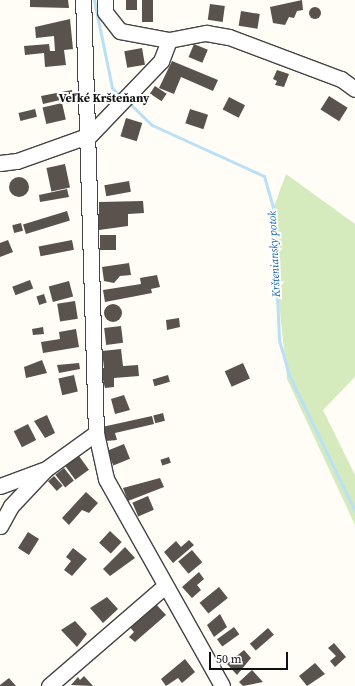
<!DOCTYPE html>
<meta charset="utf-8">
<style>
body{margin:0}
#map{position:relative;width:355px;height:686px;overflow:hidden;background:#fffdf5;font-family:"Source Serif 4",serif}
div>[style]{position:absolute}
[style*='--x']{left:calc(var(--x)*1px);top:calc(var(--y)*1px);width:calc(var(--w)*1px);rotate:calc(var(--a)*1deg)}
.green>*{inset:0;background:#d5ebbd}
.stream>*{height:3px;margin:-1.5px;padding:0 1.5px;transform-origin:1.5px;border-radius:1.5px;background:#b9e0f7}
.building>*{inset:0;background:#5a524d;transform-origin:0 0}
.round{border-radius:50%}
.roads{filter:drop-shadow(1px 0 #444) drop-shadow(-1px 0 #444) drop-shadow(0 1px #444) drop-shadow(0 -1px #444)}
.minor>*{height:15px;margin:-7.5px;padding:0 7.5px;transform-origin:7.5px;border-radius:7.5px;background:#fff}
span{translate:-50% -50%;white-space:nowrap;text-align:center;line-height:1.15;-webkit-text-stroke:4px #fff;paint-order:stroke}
.water-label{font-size:11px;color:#1768a6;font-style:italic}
.quarter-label{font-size:12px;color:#111;font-weight:700}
.scale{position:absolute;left:209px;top:652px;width:79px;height:18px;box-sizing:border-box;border:2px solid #111;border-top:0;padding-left:5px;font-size:12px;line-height:14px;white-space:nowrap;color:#111;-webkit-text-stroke:3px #fff;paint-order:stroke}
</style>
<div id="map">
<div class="green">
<div style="clip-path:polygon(286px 174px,355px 224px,355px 377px,323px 410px,355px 475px,355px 525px,287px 379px,270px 217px)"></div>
</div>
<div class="stream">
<div style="--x:94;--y:0;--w:90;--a:78.4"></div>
<div style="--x:112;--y:88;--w:12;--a:42"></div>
<div style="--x:127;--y:101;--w:35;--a:44"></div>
<div style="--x:152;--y:125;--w:123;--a:24.5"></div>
<div style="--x:264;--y:176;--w:32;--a:74"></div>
<div style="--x:273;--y:207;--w:133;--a:87.4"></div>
<div style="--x:279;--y:340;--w:36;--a:74"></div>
<div style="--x:289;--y:375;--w:151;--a:64.1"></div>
</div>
<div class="building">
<div style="clip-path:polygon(30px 0,68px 0,69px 8px,30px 7px)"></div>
<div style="left:126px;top:0;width:11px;height:10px"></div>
<div style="left:142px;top:0;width:11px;height:22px"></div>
<div style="clip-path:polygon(302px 0,303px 10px,297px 11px,294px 18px,289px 17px,285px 25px,273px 23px,270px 7px)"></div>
<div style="left:210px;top:4px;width:15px;height:16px;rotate:8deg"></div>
<div class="round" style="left:309px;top:7px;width:12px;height:12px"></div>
<div style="left:241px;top:11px;width:19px;height:15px;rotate:9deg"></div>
<div style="clip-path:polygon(70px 19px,73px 49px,64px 50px,66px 65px,45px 67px,44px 53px,25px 55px,24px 46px,49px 44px,50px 51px,55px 51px,54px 36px,36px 38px,35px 27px)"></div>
<div style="left:194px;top:44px;width:15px;height:14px;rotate:23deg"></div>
<div style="left:142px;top:48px;width:17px;height:18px;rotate:80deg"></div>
<div style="clip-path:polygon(172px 61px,218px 80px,213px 91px,181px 77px,174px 94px,159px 88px)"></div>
<div style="clip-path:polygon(277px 70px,289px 74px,284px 87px,275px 85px,277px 81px,273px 79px)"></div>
<div style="left:155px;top:86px;width:14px;height:9px;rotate:34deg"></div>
<div style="clip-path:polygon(72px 90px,73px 97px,43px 104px,41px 96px)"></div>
<div style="left:329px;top:96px;width:22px;height:16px;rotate:32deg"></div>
<div style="left:229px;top:97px;width:18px;height:14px;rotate:27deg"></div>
<div style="left:62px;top:103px;width:17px;height:20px;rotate:77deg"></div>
<div style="left:35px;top:109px;width:8px;height:17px;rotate:76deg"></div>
<div style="left:190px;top:109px;width:19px;height:15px;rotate:18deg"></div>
<div style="left:126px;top:118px;width:17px;height:19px;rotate:17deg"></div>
<div style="left:65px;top:164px;width:24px;height:19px;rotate:78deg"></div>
<div class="round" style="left:9px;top:177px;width:20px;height:20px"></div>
<div style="left:129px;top:181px;width:11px;height:25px;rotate:80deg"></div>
<div style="clip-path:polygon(67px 189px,69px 197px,40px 202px,39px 195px)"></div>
<div style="clip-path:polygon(143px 201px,144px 213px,128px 214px,128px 226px,99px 230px,99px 202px)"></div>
<div style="left:67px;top:211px;width:10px;height:46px;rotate:73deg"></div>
<div style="left:21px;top:223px;width:8px;height:9px;rotate:76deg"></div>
<div style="left:100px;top:235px;width:16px;height:15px"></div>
<div style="clip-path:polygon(8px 240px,13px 252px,0 257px,0 243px)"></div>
<div style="left:72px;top:240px;width:10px;height:34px;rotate:79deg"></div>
<div style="clip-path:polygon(129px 263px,131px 275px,120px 276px,114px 283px,104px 281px,102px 267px)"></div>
<div style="clip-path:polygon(157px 275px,160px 287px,151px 289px,152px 293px,105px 302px,103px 290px,141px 284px,140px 278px)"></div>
<div style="left:30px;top:280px;width:9px;height:19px;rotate:69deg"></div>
<div style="left:69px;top:281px;width:16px;height:21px;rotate:75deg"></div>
<div style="left:44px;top:294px;width:9px;height:8px;rotate:72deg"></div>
<div style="left:75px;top:301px;width:18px;height:18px;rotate:81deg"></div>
<div class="round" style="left:104px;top:304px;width:18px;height:18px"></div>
<div style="clip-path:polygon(179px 318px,180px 327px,167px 330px,166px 320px)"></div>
<div style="left:121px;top:326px;width:17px;height:17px;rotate:83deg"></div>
<div style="clip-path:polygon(43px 327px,44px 334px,33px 335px,32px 329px)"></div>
<div style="clip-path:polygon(76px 329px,79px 347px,43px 353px,41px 342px,60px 339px,59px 332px)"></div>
<div style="clip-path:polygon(121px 349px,123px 366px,109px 367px,138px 365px,139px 376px,114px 378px,114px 387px,105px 388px,100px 368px,104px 368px,102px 351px)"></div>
<div style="clip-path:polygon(42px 360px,47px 373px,26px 378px,24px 367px)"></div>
<div style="clip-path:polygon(79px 363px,80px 369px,59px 373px,57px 365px)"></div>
<div style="left:243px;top:363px;width:17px;height:20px;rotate:66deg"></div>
<div style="left:74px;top:375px;width:17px;height:16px;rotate:77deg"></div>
<div style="left:168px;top:375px;width:7px;height:16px;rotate:74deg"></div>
<div style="clip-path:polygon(124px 395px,130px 410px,115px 414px,111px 399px)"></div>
<div style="left:163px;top:413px;width:8px;height:10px;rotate:76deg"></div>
<div style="clip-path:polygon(47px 415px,55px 433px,45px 438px,34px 421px)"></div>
<div style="clip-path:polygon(152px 416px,154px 424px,115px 433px,117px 440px,106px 441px,102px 427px)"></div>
<div style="left:28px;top:424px;width:18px;height:16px;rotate:63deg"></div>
<div style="left:124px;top:444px;width:16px;height:18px;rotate:68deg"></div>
<div style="left:79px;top:456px;width:17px;height:17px;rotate:54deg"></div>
<div style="left:169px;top:457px;width:6px;height:9px;rotate:72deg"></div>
<div style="left:64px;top:468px;width:16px;height:11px;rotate:52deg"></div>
<div style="left:54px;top:476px;width:13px;height:8px;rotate:48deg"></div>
<div style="clip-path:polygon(160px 478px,164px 487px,128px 501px,123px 488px)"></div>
<div style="clip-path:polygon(86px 492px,98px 503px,89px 513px,82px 510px,69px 525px,62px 518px)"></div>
<div style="left:148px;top:496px;width:15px;height:17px;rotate:67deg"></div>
<div style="left:110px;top:531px;width:16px;height:16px;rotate:43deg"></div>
<div style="left:28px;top:532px;width:13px;height:19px;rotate:32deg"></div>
<div style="clip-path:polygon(189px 540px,194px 545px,173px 563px,164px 552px,176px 541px,181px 547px)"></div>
<div style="clip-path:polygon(125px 547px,135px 558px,110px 576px,103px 569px)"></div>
<div style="clip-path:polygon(73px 548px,87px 559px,72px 576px,64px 570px,71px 561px,66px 557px)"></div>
<div style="left:192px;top:550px;width:16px;height:18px;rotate:50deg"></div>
<div style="clip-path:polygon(199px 572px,204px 579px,197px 585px,201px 590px,192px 598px,182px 587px)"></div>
<div style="left:219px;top:587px;width:14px;height:25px;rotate:51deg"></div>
<div style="clip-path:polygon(107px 597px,118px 609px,103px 623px,90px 608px)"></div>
<div style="clip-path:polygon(154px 602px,166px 615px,135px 642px,129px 637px,134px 632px,128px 625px)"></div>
<div style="clip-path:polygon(220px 614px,227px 627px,214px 637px,207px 625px)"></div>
<div style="clip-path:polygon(75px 621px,87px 634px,77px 647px,61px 630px)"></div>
<div style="left:234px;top:627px;width:9px;height:21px;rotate:54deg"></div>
<div style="left:268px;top:628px;width:9px;height:24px;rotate:49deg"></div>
<div style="clip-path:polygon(334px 643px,346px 657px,335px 667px,330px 661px,336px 656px,328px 648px)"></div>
<div style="clip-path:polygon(244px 650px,251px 658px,237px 675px,227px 664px)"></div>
<div style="clip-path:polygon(185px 659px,195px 672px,182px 683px,178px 678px,166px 686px,161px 679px)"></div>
<div style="clip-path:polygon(315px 663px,325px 674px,307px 686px,299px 676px)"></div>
<div style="clip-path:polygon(252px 670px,263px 682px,243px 686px,239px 682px)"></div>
<div style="clip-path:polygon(84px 676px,93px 686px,71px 685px,78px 677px,80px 680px)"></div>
<div style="clip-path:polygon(9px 678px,16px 686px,0 686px,0 685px)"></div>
</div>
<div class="roads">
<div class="minor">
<div style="--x:105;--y:0;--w:12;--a:90"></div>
<div style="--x:105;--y:12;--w:24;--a:52"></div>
<div style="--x:120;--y:31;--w:50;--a:10.4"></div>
<div style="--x:169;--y:40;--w:38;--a:-11"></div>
<div style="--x:206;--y:33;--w:23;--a:10"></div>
<div style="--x:229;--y:37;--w:120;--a:20.6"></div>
<div style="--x:341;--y:79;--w:17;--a:36"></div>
<div style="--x:0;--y:163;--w:17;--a:-7"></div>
<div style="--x:17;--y:161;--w:77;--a:-19.6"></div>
<div style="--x:90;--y:135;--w:103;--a:-46.2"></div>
<div style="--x:161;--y:61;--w:22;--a:-69"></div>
<div style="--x:96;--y:433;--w:47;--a:77.7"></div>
<div style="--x:106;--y:479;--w:237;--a:60.7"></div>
<div style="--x:0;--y:486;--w:46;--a:-20.4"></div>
<div style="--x:0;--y:526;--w:23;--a:-61"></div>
<div style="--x:11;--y:506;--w:51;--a:-46.6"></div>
<div style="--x:46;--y:469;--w:62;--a:-35.8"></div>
<div style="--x:96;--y:433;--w:433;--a:-91.7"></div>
<div style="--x:49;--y:686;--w:153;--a:-40.8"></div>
</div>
</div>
<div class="water-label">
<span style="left:275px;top:254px;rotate:-93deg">Kršteniansky potok</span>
</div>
<div class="quarter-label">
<span style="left:104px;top:99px">Veľké Kršteňany</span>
</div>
<div class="scale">50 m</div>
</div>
